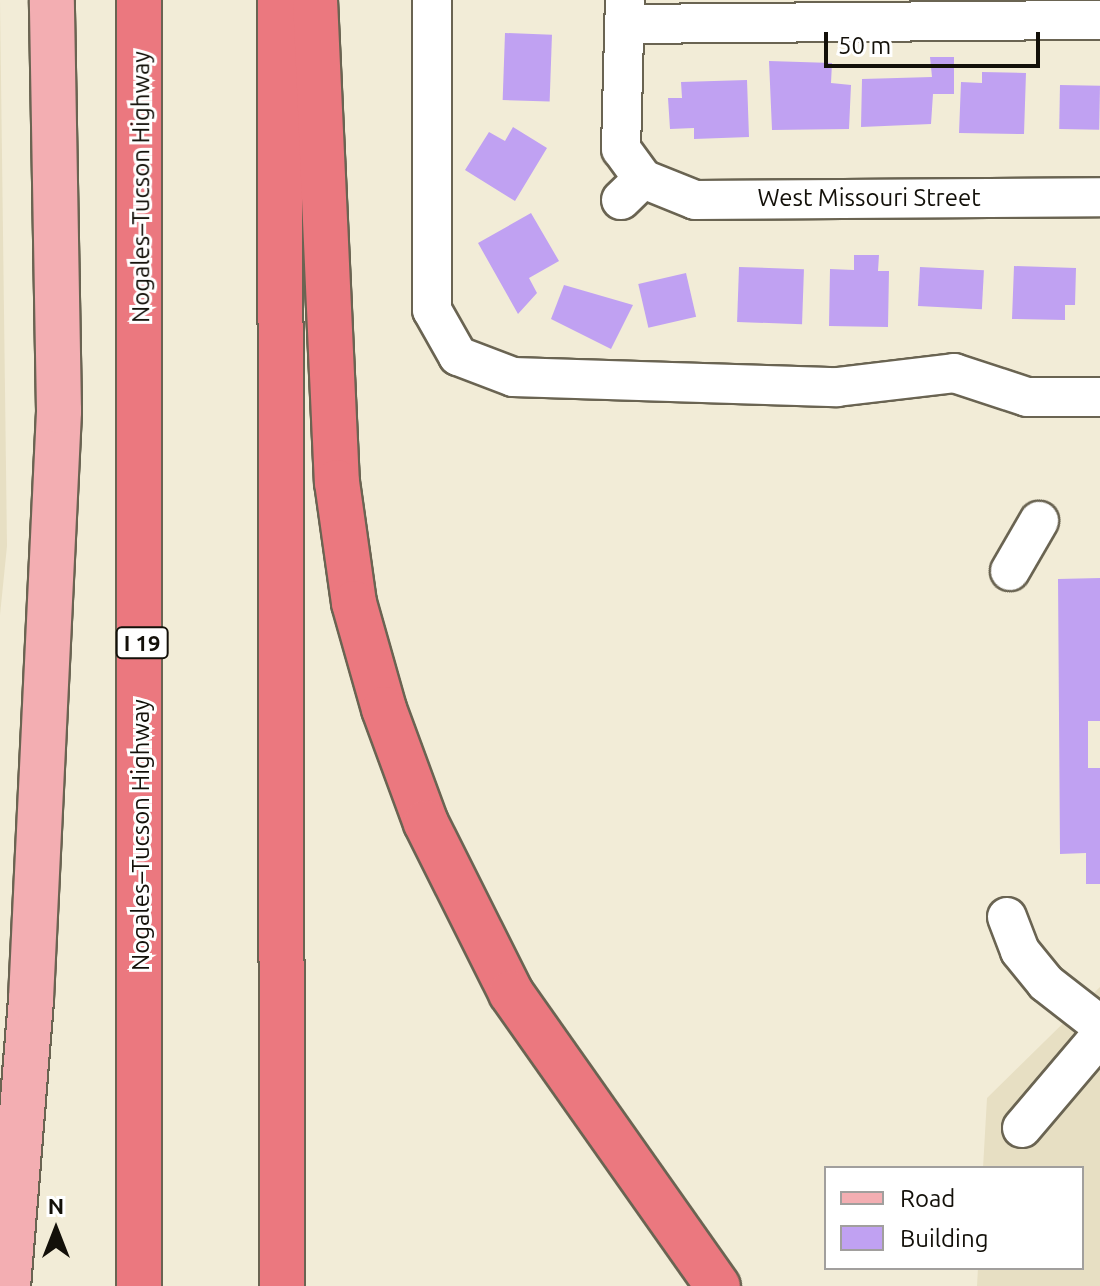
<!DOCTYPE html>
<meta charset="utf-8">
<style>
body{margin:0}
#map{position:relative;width:1100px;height:1286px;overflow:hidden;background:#f2ecd7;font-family:Ubuntu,sans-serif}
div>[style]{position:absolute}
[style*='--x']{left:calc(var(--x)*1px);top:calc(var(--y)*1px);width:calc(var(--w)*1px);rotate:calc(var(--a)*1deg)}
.built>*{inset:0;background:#e7dfc3}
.building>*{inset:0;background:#c0a1f2;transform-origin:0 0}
.roads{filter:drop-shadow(2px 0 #6a6452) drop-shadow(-2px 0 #6a6452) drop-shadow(0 2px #6a6452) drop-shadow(0 -2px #6a6452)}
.minor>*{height:38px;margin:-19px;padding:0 19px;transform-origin:19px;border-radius:19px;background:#fff}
.major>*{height:44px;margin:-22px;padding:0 22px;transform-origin:22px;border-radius:22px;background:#f3aeb2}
.highway>*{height:44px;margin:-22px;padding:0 22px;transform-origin:22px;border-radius:22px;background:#eb787f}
span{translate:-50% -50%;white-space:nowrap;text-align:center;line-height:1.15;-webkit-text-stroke:6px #fff;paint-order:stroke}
.shield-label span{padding:2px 6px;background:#fff;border:2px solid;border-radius:6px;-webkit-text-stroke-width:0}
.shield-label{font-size:22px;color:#131009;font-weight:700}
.street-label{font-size:24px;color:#131009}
.legend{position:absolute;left:824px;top:1166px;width:260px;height:104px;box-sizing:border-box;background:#fff;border:2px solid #a19f9d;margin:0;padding:10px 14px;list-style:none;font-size:24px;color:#131009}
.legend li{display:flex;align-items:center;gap:16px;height:40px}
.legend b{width:40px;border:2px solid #a19f9d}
.north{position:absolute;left:16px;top:1190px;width:80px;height:80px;-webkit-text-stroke:6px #fff;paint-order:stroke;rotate:0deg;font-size:22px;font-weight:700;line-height:32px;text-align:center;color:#131009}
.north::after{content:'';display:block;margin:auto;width:28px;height:36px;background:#131009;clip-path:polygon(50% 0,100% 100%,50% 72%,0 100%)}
.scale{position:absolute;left:824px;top:32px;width:216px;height:36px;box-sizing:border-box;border:4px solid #131009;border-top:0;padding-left:10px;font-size:24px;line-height:28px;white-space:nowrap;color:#131009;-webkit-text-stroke:6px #fff;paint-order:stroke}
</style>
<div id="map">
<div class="built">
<div style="clip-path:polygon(0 0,7px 546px,0 615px)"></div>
<div style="clip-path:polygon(1100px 987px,1100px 1286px,977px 1286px,978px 1268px,1082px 1268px,1082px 1168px,983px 1168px,987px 1098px)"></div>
</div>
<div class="building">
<div style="left:505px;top:33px;width:47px;height:67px;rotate:2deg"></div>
<div style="clip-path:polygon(930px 57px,954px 57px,954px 94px,933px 94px,931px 124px,861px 127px,862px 79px,932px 77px)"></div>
<div style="clip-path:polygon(769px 61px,832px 63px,831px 83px,851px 85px,849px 129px,772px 130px)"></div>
<div style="clip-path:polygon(982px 72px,1026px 73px,1024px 134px,959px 133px,961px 82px,982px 83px)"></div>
<div style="clip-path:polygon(747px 80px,749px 137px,694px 139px,694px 128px,670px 129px,668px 98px,682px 98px,681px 82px)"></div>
<div style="left:1060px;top:85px;width:40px;height:44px;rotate:1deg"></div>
<div style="clip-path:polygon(513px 127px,547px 148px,515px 201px,465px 170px,489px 132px,505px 141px)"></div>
<div style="clip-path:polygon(531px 213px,559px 261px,529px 278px,537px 293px,518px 314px,478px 243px)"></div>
<div style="clip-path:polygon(854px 255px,879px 255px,878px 271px,889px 271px,888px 327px,829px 326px,830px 269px,854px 270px)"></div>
<div style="clip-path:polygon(1014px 266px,1076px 268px,1075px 305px,1065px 305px,1065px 320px,1012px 319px)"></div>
<div style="left:739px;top:267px;width:65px;height:55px;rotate:2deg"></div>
<div style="left:920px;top:267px;width:64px;height:39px;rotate:3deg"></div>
<div style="left:686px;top:273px;width:45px;height:49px;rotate:77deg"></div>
<div style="clip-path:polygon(564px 285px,633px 305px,611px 349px,551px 319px)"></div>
<div style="clip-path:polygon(1100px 578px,1100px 721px,1088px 721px,1088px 768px,1100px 768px,1100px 884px,1086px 884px,1086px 853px,1060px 854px,1058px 579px)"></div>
</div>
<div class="roads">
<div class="minor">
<div style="--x:432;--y:0;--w:310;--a:90"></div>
<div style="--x:432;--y:310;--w:53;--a:60.5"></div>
<div style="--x:458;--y:356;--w:59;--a:20.9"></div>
<div style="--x:513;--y:377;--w:324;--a:1.8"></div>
<div style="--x:837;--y:387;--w:118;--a:-6.8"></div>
<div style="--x:954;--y:373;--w:77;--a:18.2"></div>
<div style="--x:1027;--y:397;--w:73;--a:0"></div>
<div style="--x:625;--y:24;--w:475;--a:-0.5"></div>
<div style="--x:643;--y:179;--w:56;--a:22"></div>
<div style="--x:695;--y:200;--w:405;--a:-0.4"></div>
<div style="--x:621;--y:200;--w:30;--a:-44"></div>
<div style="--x:643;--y:179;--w:37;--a:-126"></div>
<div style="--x:621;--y:149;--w:149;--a:-88.5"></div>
<div style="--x:1010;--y:571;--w:58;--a:-59.9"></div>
<div style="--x:1007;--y:917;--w:36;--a:69"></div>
<div style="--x:1020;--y:951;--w:41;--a:50.9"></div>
<div style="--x:1046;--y:983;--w:68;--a:37.9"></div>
<div style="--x:1022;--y:1128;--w:121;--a:-49.7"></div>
</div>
<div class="major">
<div style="--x:8;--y:1286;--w:288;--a:-85.4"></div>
<div style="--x:31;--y:999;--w:589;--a:-87.27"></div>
<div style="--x:59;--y:411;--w:411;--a:-91"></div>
</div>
<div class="highway">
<div style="--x:280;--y:0;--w:1286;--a:89.91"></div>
<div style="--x:315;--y:0;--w:483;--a:87.4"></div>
<div style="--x:337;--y:482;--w:122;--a:82"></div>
<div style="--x:354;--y:603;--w:110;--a:74.2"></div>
<div style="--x:384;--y:709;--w:121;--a:69.8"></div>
<div style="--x:426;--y:823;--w:190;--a:63.4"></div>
<div style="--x:511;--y:993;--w:359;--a:54.8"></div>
<div style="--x:139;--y:1286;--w:1286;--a:-90"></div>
</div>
</div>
<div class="shield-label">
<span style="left:142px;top:643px">I 19</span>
</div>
<div class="street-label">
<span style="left:141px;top:187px;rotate:-90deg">Nogales–Tucson Highway</span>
<span style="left:869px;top:198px">West Missouri Street</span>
<span style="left:141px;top:835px;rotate:-90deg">Nogales–Tucson Highway</span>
</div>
<ul class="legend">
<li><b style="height:10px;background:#f3aeb2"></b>Road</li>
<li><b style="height:22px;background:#c0a1f2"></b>Building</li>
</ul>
<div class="north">N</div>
<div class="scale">50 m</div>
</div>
